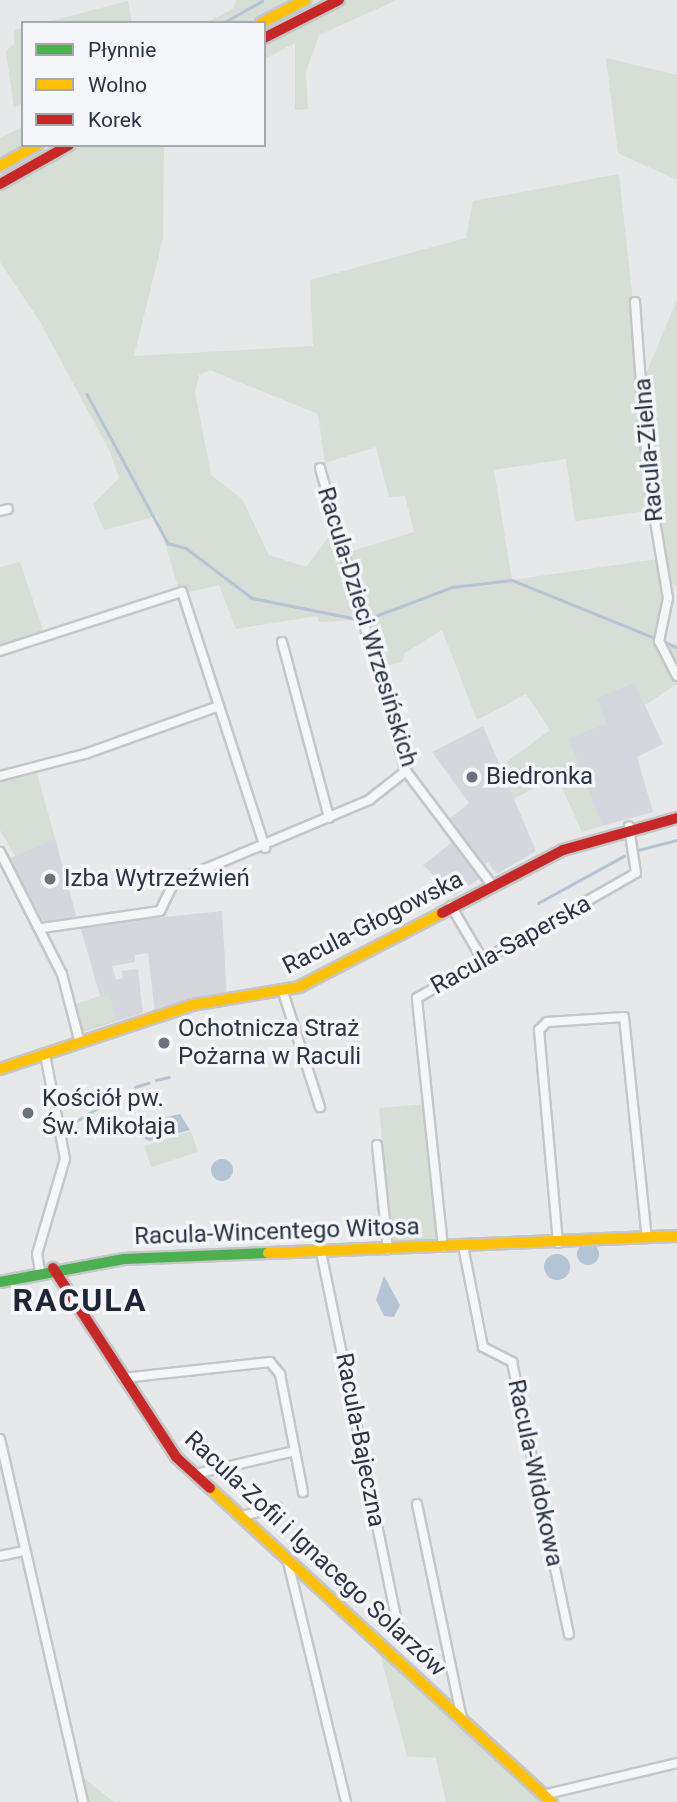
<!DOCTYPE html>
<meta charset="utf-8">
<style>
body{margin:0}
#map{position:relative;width:677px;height:1802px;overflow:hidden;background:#e6e8ea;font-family:Roboto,sans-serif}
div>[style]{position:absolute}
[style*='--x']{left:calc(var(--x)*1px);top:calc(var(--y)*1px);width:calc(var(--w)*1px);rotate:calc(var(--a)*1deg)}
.built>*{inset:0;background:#d4d7dd}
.green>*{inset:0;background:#d6ded6;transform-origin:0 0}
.water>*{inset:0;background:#b4c4d5}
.round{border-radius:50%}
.stream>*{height:2.5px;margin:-1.25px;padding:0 1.25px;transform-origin:1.25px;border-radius:1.25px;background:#b4c4d5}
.roads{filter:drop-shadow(2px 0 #c4c6c8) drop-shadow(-2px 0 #c4c6c8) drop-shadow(0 2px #c4c6c8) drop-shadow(0 -2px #c4c6c8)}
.street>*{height:8px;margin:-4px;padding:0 4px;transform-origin:4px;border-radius:4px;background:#f5f6f7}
.fast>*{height:10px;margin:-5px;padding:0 5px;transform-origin:5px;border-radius:5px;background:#4caf50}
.slow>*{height:10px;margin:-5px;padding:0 5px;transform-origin:5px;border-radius:5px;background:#ffc107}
.jam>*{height:10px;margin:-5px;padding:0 5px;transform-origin:5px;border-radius:5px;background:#c62828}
.dots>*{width:19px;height:19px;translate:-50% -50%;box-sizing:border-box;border:4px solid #f4f6f9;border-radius:50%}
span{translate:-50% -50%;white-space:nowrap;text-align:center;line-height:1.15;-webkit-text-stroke:7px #f4f6f9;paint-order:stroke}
.street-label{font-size:24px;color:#2b3445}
.poi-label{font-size:24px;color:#2b3445}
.left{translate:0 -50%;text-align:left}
.district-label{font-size:32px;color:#1d2536;font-weight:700;letter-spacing:2px}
.legend{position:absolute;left:21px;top:21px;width:245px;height:126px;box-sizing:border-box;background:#f4f6f9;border:2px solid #a4a8b1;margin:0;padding:9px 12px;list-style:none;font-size:21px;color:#2b3445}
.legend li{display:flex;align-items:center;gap:14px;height:35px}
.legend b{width:35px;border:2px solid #a4a8b1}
</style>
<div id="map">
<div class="built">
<div style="clip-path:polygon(634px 682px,663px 744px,637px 757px,653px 812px,602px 826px,568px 738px,606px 723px,596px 698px)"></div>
<div style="clip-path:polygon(483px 726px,536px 851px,497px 874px,488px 862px,482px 866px,448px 820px,469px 803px,432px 752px)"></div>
<div style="clip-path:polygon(55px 838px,77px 919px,44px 922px,8px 859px)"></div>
<div style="clip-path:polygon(454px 841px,480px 878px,454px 896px,423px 865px)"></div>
<div style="clip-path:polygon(222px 911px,227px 997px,155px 1013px,148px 953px,135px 955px,135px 962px,112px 966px,116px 980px,123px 978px,122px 971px,138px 969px,143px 1013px,83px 1032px,77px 1004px,100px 996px,80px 926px)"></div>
</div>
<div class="green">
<div style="clip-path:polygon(236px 0,397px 0,319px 35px,306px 72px,308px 109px,295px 110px,295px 43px,264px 59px,264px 23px,205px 23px,233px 9px)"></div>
<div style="clip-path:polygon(128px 1px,132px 23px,43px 23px)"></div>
<div style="clip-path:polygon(23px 28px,23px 103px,14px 108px,6px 51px,14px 44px,14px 30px)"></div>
<div style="clip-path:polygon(606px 58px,677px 75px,677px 180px,618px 153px)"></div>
<div style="clip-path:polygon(evenodd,23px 127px,23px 145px,164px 145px,163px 238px,134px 356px,313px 346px,310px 280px,466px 238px,473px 201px,619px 174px,642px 384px,677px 299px,677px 587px,669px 580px,660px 640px,677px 647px,677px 684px,645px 705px,633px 682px,597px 698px,606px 723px,568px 738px,602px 826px,582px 832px,557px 777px,513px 799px,500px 767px,550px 730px,526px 694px,477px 720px,442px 630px,405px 653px,402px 662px,379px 668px,362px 620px,319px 622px,317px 616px,236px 629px,219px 585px,180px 594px,157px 516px,104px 530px,93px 504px,119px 478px,110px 452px,39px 320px,0 262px,0 138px,23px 127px,210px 370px,318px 414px,325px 463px,376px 447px,389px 497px,405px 496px,414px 532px,346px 553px,336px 527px,306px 567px,269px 555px,242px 499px,211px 475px,195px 392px,199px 375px,210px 370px,23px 127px,566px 459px,575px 521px,654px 510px,664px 558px,512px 580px,494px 470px,566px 459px)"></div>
<div style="clip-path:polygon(20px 562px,44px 633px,0 648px,0 567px)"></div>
<div style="clip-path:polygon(36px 770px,55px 838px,15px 856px,0 830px,0 781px)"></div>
<div style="left:109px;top:994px;width:27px;height:34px;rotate:73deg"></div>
<div style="left:426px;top:1104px;width:138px;height:47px;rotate:85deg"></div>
<div style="left:191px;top:1131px;width:22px;height:49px;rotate:72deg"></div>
<div style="clip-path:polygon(379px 1650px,538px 1798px,540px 1802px,446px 1802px,436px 1758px,407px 1756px)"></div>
<div style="clip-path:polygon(79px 1774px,114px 1802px,85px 1802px)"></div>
</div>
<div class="water">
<div style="clip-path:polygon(180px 1114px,190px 1130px,149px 1141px,140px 1136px,146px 1122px)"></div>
<div class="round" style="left:211px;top:1159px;width:22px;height:22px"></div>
<div class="round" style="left:577px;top:1243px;width:22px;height:22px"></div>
<div class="round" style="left:544px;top:1254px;width:26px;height:26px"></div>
<div style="clip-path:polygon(384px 1276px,400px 1305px,394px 1317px,384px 1316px,376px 1300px)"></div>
</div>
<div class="stream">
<div style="--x:223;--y:23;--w:45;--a:-29.4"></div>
<div style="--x:87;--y:394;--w:170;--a:61.5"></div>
<div style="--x:168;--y:543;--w:19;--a:16"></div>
<div style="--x:186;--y:548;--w:83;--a:37.1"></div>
<div style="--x:252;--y:598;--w:107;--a:11.3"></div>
<div style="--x:365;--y:620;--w:93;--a:-20.8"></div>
<div style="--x:452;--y:587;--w:60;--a:-6.7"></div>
<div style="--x:512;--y:580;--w:178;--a:22.1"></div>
<div style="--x:638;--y:850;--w:40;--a:-14.4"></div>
<div style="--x:538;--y:903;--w:98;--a:-28.7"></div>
<div style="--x:156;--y:1080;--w:13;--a:-13"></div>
<div style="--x:135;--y:1087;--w:14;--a:-17"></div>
<div style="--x:63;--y:1129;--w:52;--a:-31"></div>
</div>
<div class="roads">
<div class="street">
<div style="--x:635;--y:302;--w:177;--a:85.8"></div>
<div style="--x:648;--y:479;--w:121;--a:80.5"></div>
<div style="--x:668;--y:598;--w:44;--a:101.8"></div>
<div style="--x:659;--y:641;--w:39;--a:63"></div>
<div style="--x:320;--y:468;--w:315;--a:74.2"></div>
<div style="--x:406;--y:771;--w:143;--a:53"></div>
<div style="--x:0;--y:511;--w:8;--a:-14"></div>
<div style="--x:282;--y:642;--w:182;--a:75"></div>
<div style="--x:0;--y:651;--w:191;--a:-18"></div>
<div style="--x:182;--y:592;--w:269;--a:72"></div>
<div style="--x:0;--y:776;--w:88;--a:-14.5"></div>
<div style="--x:85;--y:754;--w:142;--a:-19.7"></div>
<div style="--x:0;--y:852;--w:137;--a:63.1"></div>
<div style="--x:62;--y:974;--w:71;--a:75.4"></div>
<div style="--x:451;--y:906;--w:65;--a:59.5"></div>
<div style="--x:42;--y:928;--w:119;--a:-8.2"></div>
<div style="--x:160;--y:911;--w:32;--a:-64"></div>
<div style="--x:174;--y:882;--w:212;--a:-22.8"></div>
<div style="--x:369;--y:800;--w:47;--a:-38.1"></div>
<div style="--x:283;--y:992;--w:121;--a:72.2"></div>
<div style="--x:377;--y:1145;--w:105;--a:84"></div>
<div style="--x:558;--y:1243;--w:214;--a:-95.1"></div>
<div style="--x:539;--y:1030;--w:11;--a:-45"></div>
<div style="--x:547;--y:1022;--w:77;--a:-3.7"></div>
<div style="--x:624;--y:1017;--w:222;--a:84.1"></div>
<div style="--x:463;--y:1246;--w:103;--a:78.8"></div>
<div style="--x:483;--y:1347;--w:33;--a:27"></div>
<div style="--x:512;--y:1362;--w:278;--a:78.2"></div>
<div style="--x:443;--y:1247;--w:250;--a:-96"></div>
<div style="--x:417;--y:998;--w:252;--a:-29.7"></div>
<div style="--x:636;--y:873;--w:47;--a:-98.7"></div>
<div style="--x:321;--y:1252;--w:384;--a:78.4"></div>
<div style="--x:40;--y:1271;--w:17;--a:-100"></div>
<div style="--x:37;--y:1254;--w:99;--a:-73.6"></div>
<div style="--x:65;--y:1159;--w:107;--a:-100.8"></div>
<div style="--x:123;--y:1378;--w:148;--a:-6.2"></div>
<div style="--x:270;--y:1362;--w:16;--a:50"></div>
<div style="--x:280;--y:1374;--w:78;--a:79"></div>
<div style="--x:295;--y:1451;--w:103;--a:167"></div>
<div style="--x:0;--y:1439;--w:372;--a:77.1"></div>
<div style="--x:295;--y:1451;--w:42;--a:79"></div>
<div style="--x:417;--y:1504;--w:220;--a:78.2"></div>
<div style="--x:242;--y:1516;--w:36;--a:-14"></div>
<div style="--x:0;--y:1556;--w:25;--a:-12"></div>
<div style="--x:288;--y:1562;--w:247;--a:76.4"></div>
<div style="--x:543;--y:1795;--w:138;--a:-13.4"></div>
</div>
<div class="fast">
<div style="--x:0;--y:1282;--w:126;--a:-10.5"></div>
<div style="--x:124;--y:1259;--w:144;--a:-2.4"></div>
</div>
<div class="slow">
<div style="--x:261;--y:23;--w:50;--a:-27.6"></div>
<div style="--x:0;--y:166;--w:43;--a:-29.6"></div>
<div style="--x:0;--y:1069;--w:202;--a:-18.4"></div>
<div style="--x:192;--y:1005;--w:109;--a:-9.5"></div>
<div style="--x:299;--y:987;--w:161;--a:-27.4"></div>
<div style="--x:268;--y:1253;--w:409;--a:-2.4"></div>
<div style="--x:210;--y:1488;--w:464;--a:42.6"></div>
</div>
<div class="jam">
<div style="--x:264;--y:38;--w:84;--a:-26.9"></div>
<div style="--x:0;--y:184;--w:79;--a:-29.5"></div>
<div style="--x:442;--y:913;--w:136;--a:-27.5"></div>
<div style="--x:563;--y:850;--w:118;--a:-15.7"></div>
<div style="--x:53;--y:1268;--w:225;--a:56.9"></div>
<div style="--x:176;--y:1457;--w:46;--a:42.4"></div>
</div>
</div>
<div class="dots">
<div style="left:472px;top:777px;background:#6c737f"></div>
<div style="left:50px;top:879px;background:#6c737f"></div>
<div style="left:164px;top:1043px;background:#6c737f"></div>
<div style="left:28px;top:1113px;background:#6c737f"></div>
</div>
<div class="street-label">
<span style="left:649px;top:450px;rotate:-95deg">Racula-Zielna</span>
<span style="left:367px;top:627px;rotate:73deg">Racula-Dzieci Wrzesińskich</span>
<span style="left:373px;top:923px;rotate:-27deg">Racula-Głogowska</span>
<span style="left:511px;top:945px;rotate:-29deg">Racula-Saperska</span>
<span style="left:277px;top:1232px;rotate:-2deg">Racula-Wincentego Witosa</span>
<span style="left:360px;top:1440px;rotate:79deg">Racula-Bajeczna</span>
<span style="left:535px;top:1473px;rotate:78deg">Racula-Widokowa</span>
<span style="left:315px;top:1554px;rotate:43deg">Racula-Zofii i Ignacego Solarzów</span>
</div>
<div class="poi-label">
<span class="left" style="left:486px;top:777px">Biedronka</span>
<span class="left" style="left:64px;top:879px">Izba Wytrzeźwień</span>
<span class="left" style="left:178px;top:1043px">Ochotnicza Straż<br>Pożarna w Raculi</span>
<span class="left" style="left:42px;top:1113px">Kościół pw.<br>Św. Mikołaja</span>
</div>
<div class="district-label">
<span style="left:80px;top:1300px">RACULA</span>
</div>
<ul class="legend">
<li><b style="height:9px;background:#4caf50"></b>Płynnie</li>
<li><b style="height:9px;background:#ffc107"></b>Wolno</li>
<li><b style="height:9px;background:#c62828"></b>Korek</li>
</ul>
</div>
